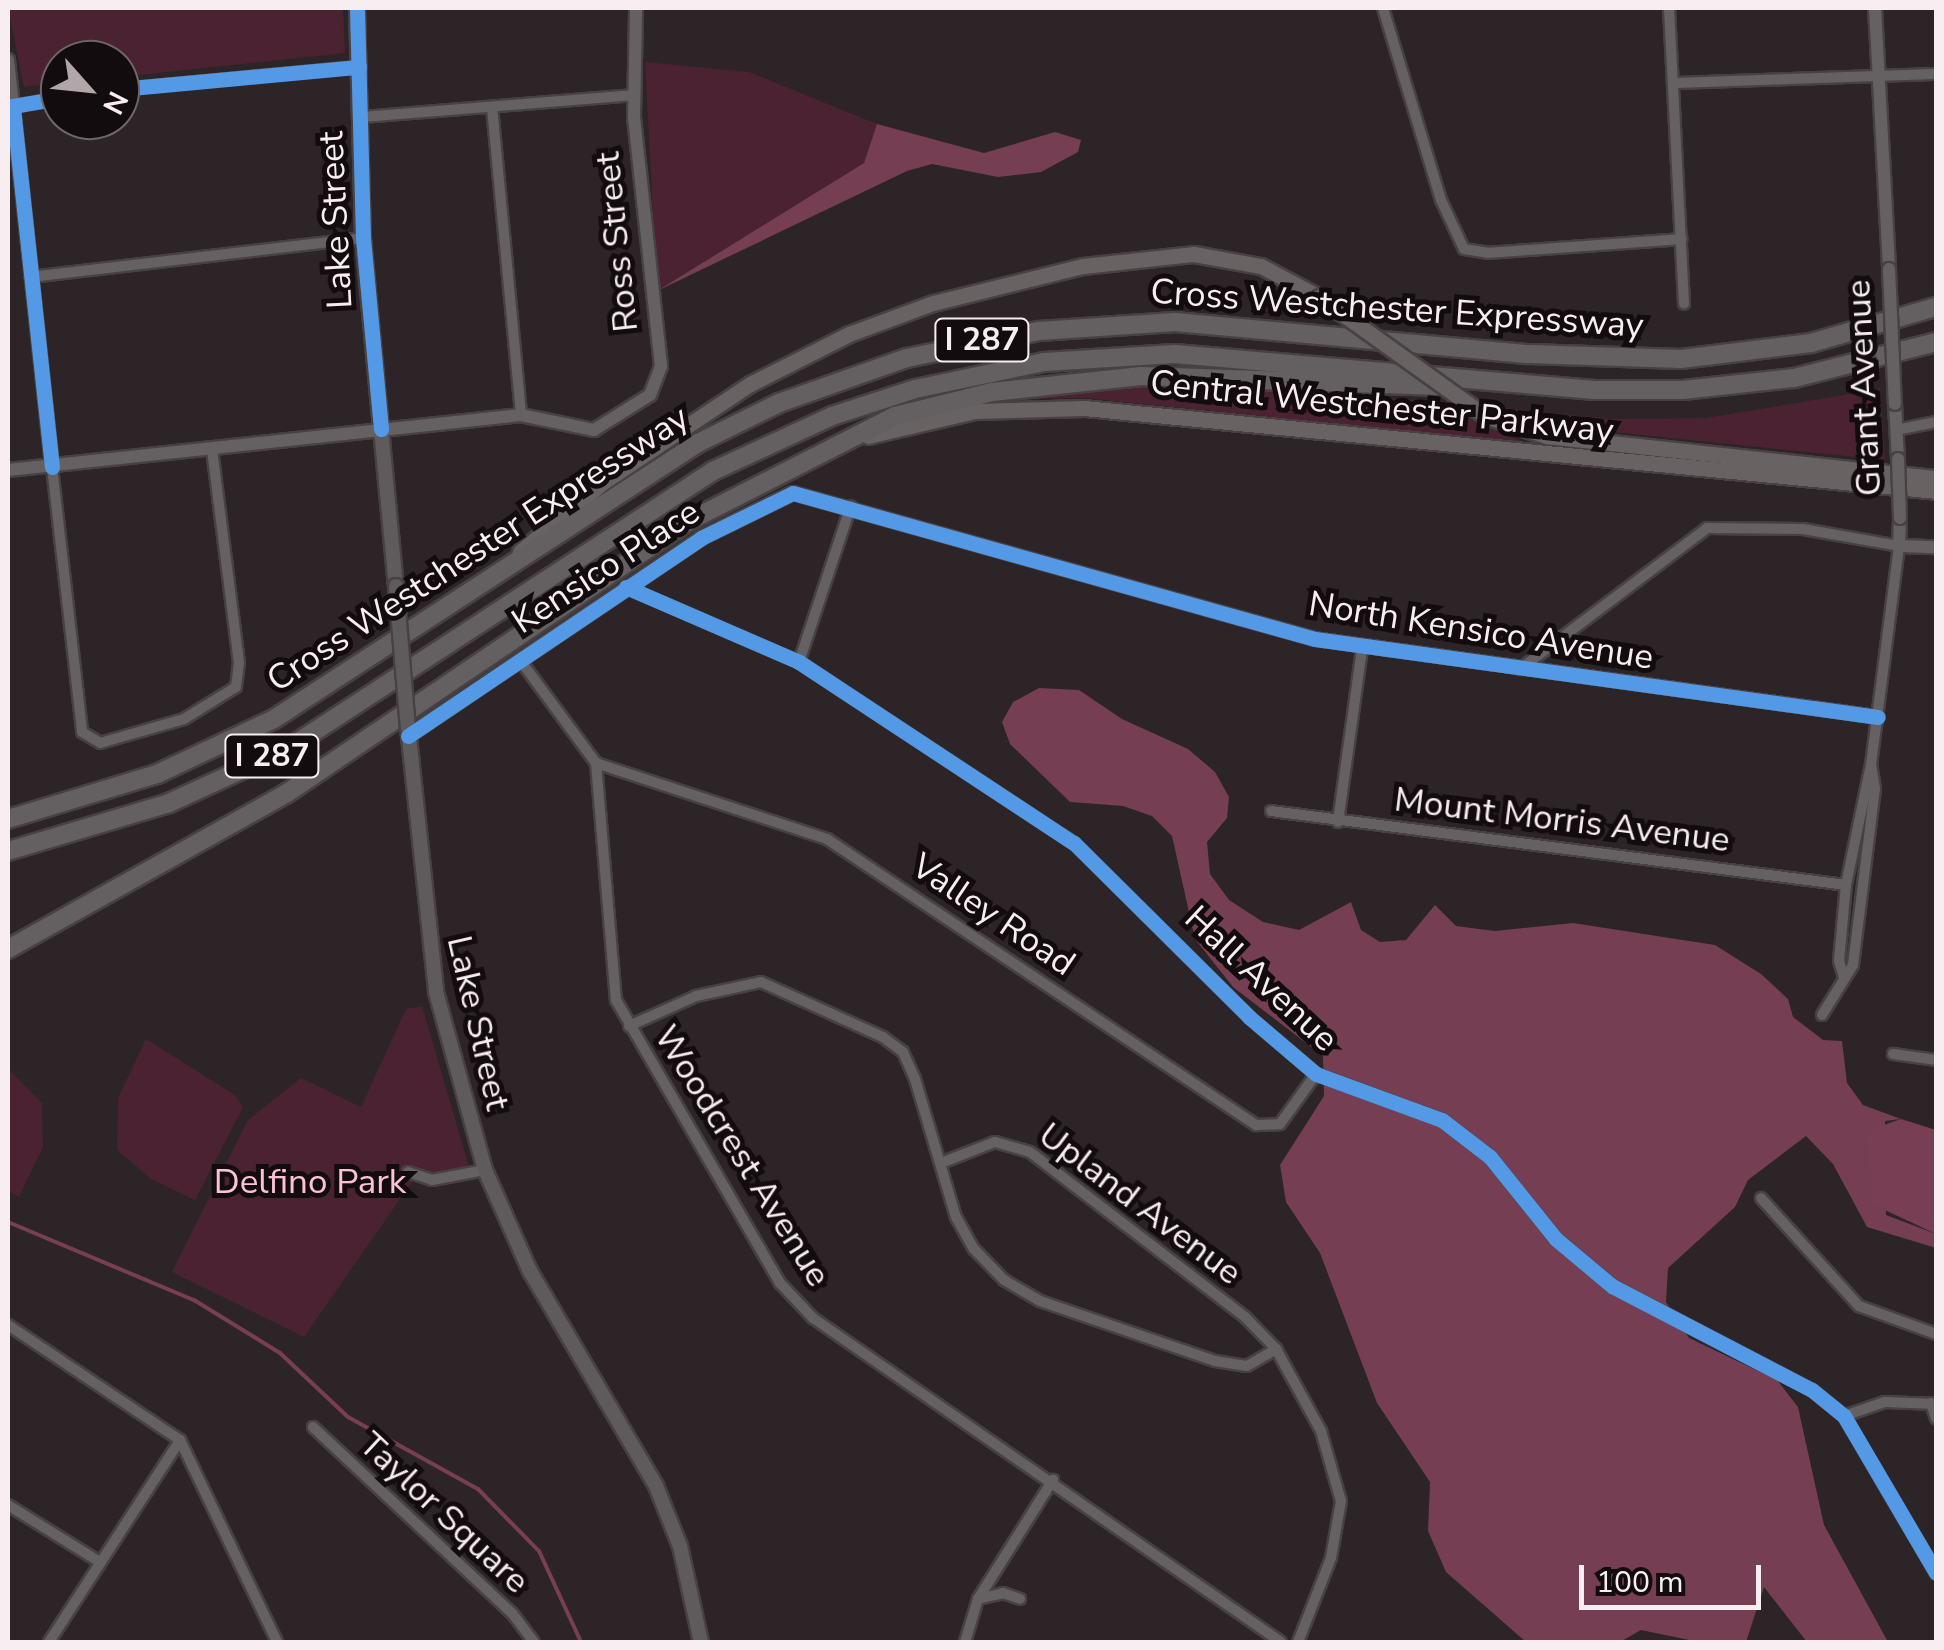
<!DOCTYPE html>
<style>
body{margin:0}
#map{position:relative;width:1944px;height:1650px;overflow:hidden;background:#2c2426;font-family:"Nunito Sans",sans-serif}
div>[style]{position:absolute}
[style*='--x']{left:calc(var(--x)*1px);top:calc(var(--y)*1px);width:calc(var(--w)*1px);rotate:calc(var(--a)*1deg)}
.green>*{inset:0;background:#4b2232}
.forest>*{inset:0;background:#753e53}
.water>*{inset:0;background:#783e54}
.stream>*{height:4px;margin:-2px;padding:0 2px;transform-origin:2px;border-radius:2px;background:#783e54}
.roads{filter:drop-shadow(2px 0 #484143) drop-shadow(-2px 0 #484143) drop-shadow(0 2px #484143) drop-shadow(0 -2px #484143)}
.minor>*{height:10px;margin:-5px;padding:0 5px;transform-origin:5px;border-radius:5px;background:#656162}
.tertiary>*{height:12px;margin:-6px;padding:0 6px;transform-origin:6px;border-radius:6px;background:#656162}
.secondary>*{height:14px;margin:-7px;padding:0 7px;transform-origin:7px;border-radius:7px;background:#5f5b5c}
.primary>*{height:15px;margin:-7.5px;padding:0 7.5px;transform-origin:7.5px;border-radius:7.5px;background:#686263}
.motorway>*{height:18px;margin:-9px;padding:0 9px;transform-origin:9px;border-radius:9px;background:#645f60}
.bridges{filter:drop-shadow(2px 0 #484143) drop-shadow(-2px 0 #484143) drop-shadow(0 2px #484143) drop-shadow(0 -2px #484143)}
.tertiary-bridge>*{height:12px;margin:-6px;padding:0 6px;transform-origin:6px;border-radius:6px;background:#656162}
.secondary-bridge>*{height:14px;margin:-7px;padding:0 7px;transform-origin:7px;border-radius:7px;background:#5f5b5c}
.primary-bridge>*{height:15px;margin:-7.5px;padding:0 7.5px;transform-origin:7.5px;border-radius:7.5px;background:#686263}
.cycleway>*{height:15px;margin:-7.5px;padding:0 7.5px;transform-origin:7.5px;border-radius:7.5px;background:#5399e6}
span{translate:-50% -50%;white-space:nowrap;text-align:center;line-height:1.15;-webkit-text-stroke:10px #130c0e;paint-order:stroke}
.shield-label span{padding:2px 8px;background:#130c0e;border:2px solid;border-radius:8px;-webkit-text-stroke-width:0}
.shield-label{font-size:32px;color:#f8edf0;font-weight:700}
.street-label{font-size:35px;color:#f8edf0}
.park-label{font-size:35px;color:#fcc1d5}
.frame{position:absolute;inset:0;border:10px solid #f8edf0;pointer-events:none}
.north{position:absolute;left:40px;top:40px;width:100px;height:100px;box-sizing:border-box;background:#130c0e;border:2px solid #6f6668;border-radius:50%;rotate:117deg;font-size:28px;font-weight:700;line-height:40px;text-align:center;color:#f8edf0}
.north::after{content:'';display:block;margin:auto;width:35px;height:45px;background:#b1a7a9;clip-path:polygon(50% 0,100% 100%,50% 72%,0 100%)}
.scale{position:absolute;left:1579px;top:1565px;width:182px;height:45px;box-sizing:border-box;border:5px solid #f8edf0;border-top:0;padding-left:12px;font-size:30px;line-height:35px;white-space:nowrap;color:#f8edf0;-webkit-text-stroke:8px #130c0e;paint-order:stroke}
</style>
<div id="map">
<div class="green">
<div style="clip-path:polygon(8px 8px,343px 8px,345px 53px,120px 77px,120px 60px,60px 60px,60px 83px,24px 87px)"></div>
<div style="clip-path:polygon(645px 62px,749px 72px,877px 124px,864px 163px,657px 291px)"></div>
<div style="clip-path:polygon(1176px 383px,1447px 402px,1476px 423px,1526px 443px,1085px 398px,1002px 399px)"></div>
<div style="clip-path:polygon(1880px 389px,1885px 460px,1536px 424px,1492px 407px,1613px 419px,1706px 418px)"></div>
<div style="clip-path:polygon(422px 1006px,469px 1167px,414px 1179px,304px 1337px,172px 1272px,248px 1120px,301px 1078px,361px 1107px,406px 1009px)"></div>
<div style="clip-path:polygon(146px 1039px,235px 1095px,243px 1107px,195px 1200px,151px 1179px,117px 1150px,118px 1098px)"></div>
<div style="clip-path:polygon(8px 1069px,42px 1103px,43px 1147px,19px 1197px,8px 1191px)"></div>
</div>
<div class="forest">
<div style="clip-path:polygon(877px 124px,984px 153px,1055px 132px,1081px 140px,1078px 152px,1041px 172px,998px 177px,932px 164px,907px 171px,657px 291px,864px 163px)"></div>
<div style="clip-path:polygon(1039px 688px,1079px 690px,1122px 719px,1188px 749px,1215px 772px,1229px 797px,1227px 818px,1207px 842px,1210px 874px,1229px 900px,1263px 922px,1299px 930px,1351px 902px,1361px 930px,1380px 942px,1406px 940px,1435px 905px,1456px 926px,1495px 931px,1573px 923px,1715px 945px,1761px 974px,1788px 999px,1793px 1017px,1823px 1040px,1842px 1041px,1847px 1083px,1863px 1105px,1901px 1119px,1885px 1121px,1886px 1215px,1936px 1234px,1936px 1248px,1867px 1227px,1833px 1164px,1806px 1136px,1748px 1180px,1735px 1207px,1668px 1268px,1666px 1302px,1689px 1338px,1777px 1380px,1798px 1407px,1824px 1525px,1888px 1642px,1807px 1642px,1764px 1587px,1746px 1642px,1699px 1642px,1641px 1630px,1620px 1642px,1526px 1642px,1446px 1572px,1428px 1531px,1430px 1482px,1377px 1403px,1320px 1253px,1286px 1202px,1280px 1165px,1324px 1096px,1323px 1056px,1233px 987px,1195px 939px,1172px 836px,1152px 816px,1123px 806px,1070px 802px,1010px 744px,1002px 722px,1013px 702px)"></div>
</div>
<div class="water">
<div style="clip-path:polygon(1901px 1119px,1936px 1130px,1936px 1234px,1872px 1204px,1866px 1131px)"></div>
</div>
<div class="stream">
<div style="--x:8;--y:1222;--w:202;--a:22.8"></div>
<div style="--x:194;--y:1300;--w:101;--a:31.6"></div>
<div style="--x:280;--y:1353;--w:93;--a:43.3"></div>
<div style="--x:348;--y:1417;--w:149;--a:29"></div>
<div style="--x:478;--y:1489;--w:87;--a:45.5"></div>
<div style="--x:539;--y:1551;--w:100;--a:65.2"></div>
</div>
<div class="roads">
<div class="minor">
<div style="--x:1383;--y:8;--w:201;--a:73.2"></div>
<div style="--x:1441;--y:200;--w:54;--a:64.9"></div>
<div style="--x:1464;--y:249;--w:24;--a:9"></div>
<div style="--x:1488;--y:253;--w:194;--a:-4.1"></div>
<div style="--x:1669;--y:8;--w:296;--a:87.1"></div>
<div style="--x:1673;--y:83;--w:263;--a:-2"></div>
<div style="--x:120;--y:89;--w:240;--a:-5.3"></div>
<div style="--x:8;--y:107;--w:53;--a:-9.8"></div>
<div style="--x:492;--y:107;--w:309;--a:84.6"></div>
<div style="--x:361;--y:117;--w:273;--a:-4.6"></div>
<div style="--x:31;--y:277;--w:334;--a:-6.7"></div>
<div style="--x:1896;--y:430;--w:41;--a:-11.3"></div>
<div style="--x:52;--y:467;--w:267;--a:83.5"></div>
<div style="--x:82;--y:732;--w:21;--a:31"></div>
<div style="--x:100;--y:743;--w:87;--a:-15.9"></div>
<div style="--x:184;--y:719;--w:61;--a:-31.6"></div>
<div style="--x:236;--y:687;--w:24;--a:-83"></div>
<div style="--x:239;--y:663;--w:215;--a:-97.2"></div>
<div style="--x:626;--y:587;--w:189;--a:23.4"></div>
<div style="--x:799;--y:662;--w:329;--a:33.4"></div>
<div style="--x:1074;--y:843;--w:247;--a:44.8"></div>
<div style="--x:1249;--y:1017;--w:88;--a:40.4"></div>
<div style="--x:1316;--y:1074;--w:134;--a:20.1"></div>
<div style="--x:1442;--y:1120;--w:61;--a:37.6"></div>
<div style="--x:1490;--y:1157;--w:105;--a:51.2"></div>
<div style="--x:1556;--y:1239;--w:73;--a:40"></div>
<div style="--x:1612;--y:1286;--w:225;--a:27.5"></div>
<div style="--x:1812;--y:1390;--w:41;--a:39.1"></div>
<div style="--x:1844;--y:1416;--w:182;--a:59.6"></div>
<div style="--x:520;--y:660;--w:128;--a:53.6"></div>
<div style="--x:596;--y:763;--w:238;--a:85.2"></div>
<div style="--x:616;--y:1000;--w:327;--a:59.9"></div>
<div style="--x:780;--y:1283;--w:48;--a:46.7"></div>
<div style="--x:813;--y:1318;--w:569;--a:34.7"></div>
<div style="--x:799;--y:662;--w:164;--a:-71.6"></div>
<div style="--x:1520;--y:669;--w:234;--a:-37"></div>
<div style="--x:1707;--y:528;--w:96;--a:0.6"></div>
<div style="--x:1803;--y:529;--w:97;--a:10"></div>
<div style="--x:1899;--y:546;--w:220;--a:97.3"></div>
<div style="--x:1871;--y:764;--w:124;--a:101.7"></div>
<div style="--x:1846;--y:885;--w:76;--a:95.3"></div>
<div style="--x:1839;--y:961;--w:17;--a:73"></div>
<div style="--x:596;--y:763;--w:243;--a:18.2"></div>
<div style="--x:827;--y:839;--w:516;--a:33.69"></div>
<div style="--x:1256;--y:1125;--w:24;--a:-2"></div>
<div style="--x:1280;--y:1124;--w:62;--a:-54.2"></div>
<div style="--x:1271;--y:811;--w:580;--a:7.33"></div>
<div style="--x:1338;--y:822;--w:175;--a:-82.1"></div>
<div style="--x:1822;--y:1015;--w:59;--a:-58.2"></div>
<div style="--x:1853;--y:965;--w:177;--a:-82.9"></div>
<div style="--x:1875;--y:789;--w:24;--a:-99"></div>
<div style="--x:629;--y:1026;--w:73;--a:-24.1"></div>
<div style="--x:696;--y:996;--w:66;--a:-12.2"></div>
<div style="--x:761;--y:982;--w:134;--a:24.3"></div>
<div style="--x:883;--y:1037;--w:25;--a:37"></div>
<div style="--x:903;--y:1052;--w:30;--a:66"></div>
<div style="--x:915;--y:1079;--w:144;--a:73.5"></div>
<div style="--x:956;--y:1217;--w:37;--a:61"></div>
<div style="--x:974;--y:1249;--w:43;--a:45.9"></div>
<div style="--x:1004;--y:1280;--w:42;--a:30.3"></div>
<div style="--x:1040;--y:1301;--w:185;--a:18.9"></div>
<div style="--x:1215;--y:1361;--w:32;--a:9"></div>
<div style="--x:1247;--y:1366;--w:34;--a:-30"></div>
<div style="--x:1893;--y:1054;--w:43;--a:7.9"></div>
<div style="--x:941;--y:1163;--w:58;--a:-21.3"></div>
<div style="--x:995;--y:1142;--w:36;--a:16"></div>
<div style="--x:1030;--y:1152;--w:272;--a:37.5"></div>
<div style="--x:1246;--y:1318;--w:43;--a:45.9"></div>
<div style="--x:1276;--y:1349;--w:94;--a:61.2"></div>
<div style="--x:1321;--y:1431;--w:73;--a:74.1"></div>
<div style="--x:1341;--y:1501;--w:58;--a:100"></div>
<div style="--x:1331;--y:1558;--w:90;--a:111.4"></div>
<div style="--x:408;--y:1172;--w:25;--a:18"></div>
<div style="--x:432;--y:1180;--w:54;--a:-10.7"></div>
<div style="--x:1761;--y:1198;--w:146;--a:47.8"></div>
<div style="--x:1859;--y:1306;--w:82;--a:20"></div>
<div style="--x:8;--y:1325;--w:207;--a:33.8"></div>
<div style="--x:1931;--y:1403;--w:16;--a:72"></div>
<div style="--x:1844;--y:1416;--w:43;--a:-18.9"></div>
<div style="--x:1885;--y:1402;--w:51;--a:2.2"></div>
<div style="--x:313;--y:1427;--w:272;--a:43.1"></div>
<div style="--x:512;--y:1613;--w:36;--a:53"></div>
<div style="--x:180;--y:1440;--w:224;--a:64.3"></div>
<div style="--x:8;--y:1505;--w:108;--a:31.8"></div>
<div style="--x:978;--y:1599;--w:26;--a:-13"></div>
<div style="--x:1003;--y:1593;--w:18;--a:19"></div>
<div style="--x:49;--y:1642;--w:241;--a:-57"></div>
<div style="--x:965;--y:1642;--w:45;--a:-73.2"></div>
<div style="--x:978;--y:1599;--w:141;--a:-57.8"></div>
</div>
<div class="tertiary">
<div style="--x:1875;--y:8;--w:261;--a:86.9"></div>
<div style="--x:8;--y:60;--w:409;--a:83.8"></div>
<div style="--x:1895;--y:404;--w:55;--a:86.9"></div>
<div style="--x:8;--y:470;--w:516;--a:-6.12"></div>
<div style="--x:521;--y:415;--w:75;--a:11.6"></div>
<div style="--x:594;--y:430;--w:66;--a:-32"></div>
<div style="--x:650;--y:395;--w:31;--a:-69"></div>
<div style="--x:661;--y:366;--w:251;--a:-96.2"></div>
<div style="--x:634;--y:116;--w:108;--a:-88.9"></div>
<div style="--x:1900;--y:518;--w:28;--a:92"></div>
<div style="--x:1899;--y:546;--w:37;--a:2"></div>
<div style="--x:408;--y:736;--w:354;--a:-34"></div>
<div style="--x:701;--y:538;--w:102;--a:-26.1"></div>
<div style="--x:793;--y:493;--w:542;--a:15.63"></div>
<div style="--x:1315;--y:639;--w:568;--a:7.89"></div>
</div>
<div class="secondary">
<div style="--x:357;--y:8;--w:230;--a:88.5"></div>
<div style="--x:363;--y:238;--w:350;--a:84.6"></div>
<div style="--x:408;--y:728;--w:265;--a:83.9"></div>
<div style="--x:436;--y:992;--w:185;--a:74.6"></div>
<div style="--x:485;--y:1170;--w:111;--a:66"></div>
<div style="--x:530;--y:1271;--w:249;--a:59.6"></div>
<div style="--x:656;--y:1486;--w:65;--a:68.2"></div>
<div style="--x:680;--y:1546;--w:98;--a:77.7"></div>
</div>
<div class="primary">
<div style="--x:1485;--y:416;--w:65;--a:17.9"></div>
<div style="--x:1547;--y:436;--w:391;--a:6.2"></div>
<div style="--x:868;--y:436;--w:110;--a:-13.2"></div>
<div style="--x:975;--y:411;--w:109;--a:-1.6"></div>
<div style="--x:1084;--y:408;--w:856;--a:5.56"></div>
<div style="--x:520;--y:552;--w:109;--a:-40.1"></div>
<div style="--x:603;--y:482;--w:177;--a:-33.7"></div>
<div style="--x:750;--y:384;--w:111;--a:-26.8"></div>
<div style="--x:849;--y:334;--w:90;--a:-20.3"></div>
<div style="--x:933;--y:303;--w:154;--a:-13.9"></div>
<div style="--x:1083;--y:266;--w:112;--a:-6.2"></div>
<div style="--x:1194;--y:254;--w:68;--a:10.2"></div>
<div style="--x:1261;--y:266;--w:66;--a:28.1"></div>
</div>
<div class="motorway">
<div style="--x:8;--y:819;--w:156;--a:-16.8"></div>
<div style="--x:157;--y:774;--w:129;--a:-25.2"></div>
<div style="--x:274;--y:719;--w:506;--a:-33.06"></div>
<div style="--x:698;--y:443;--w:90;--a:-26.3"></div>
<div style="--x:779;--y:403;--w:136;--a:-19.4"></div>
<div style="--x:907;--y:358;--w:135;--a:-11.6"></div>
<div style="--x:1039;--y:331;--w:136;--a:-3.8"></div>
<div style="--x:1175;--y:322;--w:355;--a:5.2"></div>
<div style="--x:1529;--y:354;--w:152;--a:1.9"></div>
<div style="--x:1681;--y:359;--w:131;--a:-7"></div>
<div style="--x:1811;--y:343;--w:130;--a:-16.1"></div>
<div style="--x:8;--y:851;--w:168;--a:-16.6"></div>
<div style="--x:169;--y:803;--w:132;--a:-24.6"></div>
<div style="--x:289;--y:748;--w:506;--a:-33.16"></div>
<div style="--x:713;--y:471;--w:131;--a:-24.8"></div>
<div style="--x:832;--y:416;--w:87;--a:-18"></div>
<div style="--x:915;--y:389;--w:132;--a:-11.8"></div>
<div style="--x:1044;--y:362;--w:131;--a:-3.5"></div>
<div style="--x:1175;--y:354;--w:421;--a:4.9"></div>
<div style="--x:1594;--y:390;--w:89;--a:0"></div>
<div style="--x:1683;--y:390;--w:112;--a:-6.2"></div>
<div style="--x:1794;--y:378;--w:146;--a:-14.2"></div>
<div style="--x:8;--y:949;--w:320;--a:-29.2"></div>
<div style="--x:287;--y:793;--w:485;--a:-34.1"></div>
<div style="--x:689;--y:521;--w:231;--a:-27"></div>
<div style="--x:895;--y:416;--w:100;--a:-13.9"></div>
<div style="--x:992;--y:392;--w:150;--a:-6.1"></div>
<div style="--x:1141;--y:376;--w:302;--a:1.9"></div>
</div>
</div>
<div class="bridges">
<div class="tertiary-bridge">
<div style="--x:1889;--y:269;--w:135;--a:87.5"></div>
<div style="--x:1898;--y:459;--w:59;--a:88.1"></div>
</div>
<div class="secondary-bridge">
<div style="--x:396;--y:586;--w:143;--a:85.2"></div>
</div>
<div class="primary-bridge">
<div style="--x:1319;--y:297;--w:204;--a:35.6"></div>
</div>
</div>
<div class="cycleway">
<div style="--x:357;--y:8;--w:230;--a:88.5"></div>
<div style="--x:363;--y:238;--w:192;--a:84.6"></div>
<div style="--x:120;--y:89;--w:240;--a:-5.3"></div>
<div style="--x:52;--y:467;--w:363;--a:-96.2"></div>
<div style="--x:13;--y:106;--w:48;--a:-9.7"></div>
<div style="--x:626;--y:587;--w:189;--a:23.4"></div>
<div style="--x:799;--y:662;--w:329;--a:33.4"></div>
<div style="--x:1074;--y:843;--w:247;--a:44.8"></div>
<div style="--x:1249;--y:1017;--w:88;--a:40.4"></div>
<div style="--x:1316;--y:1074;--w:134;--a:20.1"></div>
<div style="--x:1442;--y:1120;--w:61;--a:37.6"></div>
<div style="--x:1490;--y:1157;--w:105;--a:51.2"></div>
<div style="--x:1556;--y:1239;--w:73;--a:40"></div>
<div style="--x:1612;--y:1286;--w:225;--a:27.5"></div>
<div style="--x:1812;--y:1390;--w:41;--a:39.1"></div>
<div style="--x:1844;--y:1416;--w:182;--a:59.6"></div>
<div style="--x:408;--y:736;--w:354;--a:-34"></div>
<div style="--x:701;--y:538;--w:102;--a:-26.1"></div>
<div style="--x:793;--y:493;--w:542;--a:15.63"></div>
<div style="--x:1315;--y:639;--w:568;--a:7.89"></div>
</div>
<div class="shield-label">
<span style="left:982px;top:340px">I 287</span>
<span style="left:272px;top:756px">I 287</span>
</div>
<div class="street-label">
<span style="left:336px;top:220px;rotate:-93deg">Lake Street</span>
<span style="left:617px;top:242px;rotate:-96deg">Ross Street</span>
<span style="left:1397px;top:309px;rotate:4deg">Cross Westchester Expressway</span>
<span style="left:1864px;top:388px;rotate:-93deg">Grant Avenue</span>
<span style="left:1382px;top:407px;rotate:6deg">Central Westchester Parkway</span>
<span style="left:478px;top:549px;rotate:-33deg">Cross Westchester Expressway</span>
<span style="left:606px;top:567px;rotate:-33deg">Kensico Place</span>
<span style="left:1481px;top:631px;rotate:9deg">North Kensico Avenue</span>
<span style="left:1562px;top:820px;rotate:7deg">Mount Morris Avenue</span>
<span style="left:993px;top:915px;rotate:34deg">Valley Road</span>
<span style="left:1261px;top:979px;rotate:43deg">Hall Avenue</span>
<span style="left:478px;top:1023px;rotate:77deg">Lake Street</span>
<span style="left:742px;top:1156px;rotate:58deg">Woodcrest Avenue</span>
<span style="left:1140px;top:1204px;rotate:37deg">Upland Avenue</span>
<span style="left:444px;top:1513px;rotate:43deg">Taylor Square</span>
</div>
<div class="park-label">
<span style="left:310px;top:1182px">Delfino Park</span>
</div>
<div class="frame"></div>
<div class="north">N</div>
<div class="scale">100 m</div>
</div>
